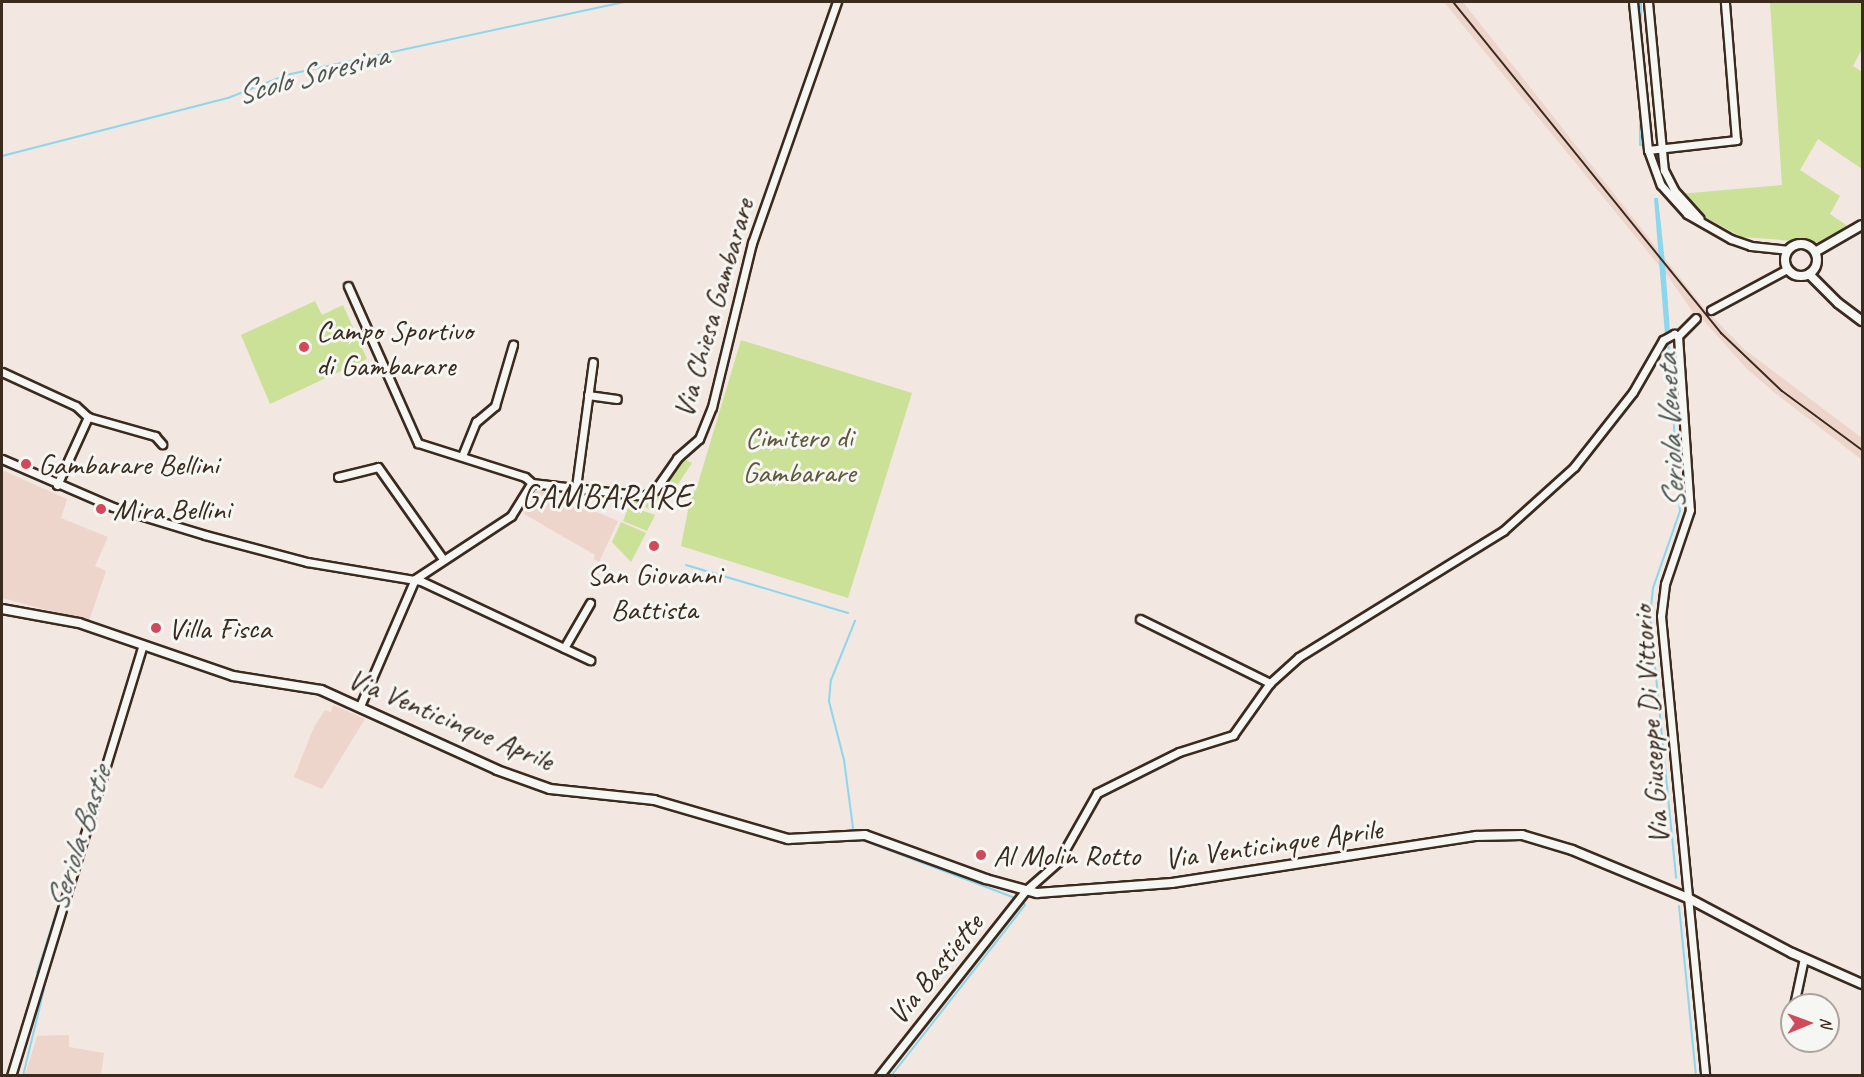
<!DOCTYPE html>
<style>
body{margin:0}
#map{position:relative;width:1864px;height:1077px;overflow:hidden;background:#f2e7e1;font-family:Caveat,sans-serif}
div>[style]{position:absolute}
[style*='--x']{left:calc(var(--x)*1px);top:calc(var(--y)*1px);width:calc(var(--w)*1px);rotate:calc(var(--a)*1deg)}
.built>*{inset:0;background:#eed5cc}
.green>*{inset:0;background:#cae197}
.water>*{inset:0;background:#8cd7ed;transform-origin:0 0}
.stream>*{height:2px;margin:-1px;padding:0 1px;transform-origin:1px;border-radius:1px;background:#8cd7ed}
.roads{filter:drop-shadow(2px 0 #3b2a1e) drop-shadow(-2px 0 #3b2a1e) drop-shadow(0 2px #3b2a1e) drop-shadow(0 -2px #3b2a1e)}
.minor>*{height:7px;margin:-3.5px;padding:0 3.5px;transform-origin:3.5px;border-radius:3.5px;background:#f6f6f2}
.tertiary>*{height:8px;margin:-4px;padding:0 4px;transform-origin:4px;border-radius:4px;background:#f6f6f2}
.tertiary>.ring{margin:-4px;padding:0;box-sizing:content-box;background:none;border:8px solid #f6f6f2;border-radius:50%}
.rail>*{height:2px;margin:-1px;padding:0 1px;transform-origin:1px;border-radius:1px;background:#3b2a1e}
.dots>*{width:16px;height:16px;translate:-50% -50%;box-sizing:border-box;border:3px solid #f6f6f2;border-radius:50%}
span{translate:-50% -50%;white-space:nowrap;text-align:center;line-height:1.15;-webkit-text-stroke:6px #f6f6f2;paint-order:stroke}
.street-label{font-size:30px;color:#3b2a1e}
.poi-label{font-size:30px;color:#3b2a1e}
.left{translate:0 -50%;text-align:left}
.park-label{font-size:30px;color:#5f583c}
.water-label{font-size:32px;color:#4f5552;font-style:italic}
.quarter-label{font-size:33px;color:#3b2a1e;letter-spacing:1.5px}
.frame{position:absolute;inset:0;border:3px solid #3b2a1e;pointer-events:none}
.north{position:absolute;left:1780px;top:993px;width:60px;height:60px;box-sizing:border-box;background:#f6f6f2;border:2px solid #aba49d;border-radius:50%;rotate:89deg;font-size:16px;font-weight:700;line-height:24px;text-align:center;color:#3b2a1e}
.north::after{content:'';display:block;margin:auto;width:21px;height:27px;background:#d1495b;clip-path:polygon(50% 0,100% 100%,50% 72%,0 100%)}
</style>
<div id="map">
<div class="built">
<div style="clip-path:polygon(1444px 2px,1463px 2px,1704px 308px,1744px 349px,1862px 438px,1862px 460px,1775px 393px,1747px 369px,1703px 320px,1699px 321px,1670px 279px)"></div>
<div style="clip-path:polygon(2px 470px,67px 499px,61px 518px,108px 537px,95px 566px,106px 571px,89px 621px,2px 598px)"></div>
<div style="clip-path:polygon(536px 487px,618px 521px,599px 562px,594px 559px,595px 555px,524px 514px)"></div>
<div style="clip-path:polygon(333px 705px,365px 719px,322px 789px,294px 777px,314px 727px,325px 710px,331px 712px)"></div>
<div style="clip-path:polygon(69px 1035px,69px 1047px,104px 1053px,101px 1075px,25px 1075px,37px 1036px)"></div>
</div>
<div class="green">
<div style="clip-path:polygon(1770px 2px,1862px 2px,1862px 49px,1853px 66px,1862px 72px,1862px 169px,1818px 139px,1800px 170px,1840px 196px,1830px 214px,1849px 227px,1822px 243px,1742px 237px,1701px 215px,1679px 194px,1782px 185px)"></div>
<div style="clip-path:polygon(315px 301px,322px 315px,343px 305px,367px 359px,270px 404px,241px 335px)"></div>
<div style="clip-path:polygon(741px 340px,912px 393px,848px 598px,681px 546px,691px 495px,696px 490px)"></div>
<div style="clip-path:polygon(684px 459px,692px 463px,674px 490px,664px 485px)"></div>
<div style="clip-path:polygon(659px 495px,667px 500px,658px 512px,629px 501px,649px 503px)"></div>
<div style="clip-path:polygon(629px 506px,655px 515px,647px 531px,623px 521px)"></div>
<div style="clip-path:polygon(621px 522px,646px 533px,631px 562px,612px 542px)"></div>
</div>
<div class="water">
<div style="left:1639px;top:2px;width:3px;height:144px"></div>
<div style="clip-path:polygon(1654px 198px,1658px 198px,1665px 263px,1670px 332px,1665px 335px)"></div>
</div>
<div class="stream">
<div style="--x:2;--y:156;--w:233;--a:-14.4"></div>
<div style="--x:228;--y:98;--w:62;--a:-21.6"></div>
<div style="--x:286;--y:75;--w:347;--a:-12.2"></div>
<div style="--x:1668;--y:341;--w:170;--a:86"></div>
<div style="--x:1680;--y:511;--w:82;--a:109.3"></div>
<div style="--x:1653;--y:588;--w:28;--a:96"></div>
<div style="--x:1650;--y:616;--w:263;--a:84.3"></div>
<div style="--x:686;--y:565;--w:169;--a:16.5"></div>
<div style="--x:853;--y:828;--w:69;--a:-97.5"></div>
<div style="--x:844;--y:760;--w:61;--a:-104.3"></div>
<div style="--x:829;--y:701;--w:21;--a:-85"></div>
<div style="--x:831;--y:680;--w:64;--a:-67.9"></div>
<div style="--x:860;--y:839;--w:166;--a:20.8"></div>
<div style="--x:1679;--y:906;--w:171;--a:84.3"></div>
<div style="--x:37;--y:973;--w:209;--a:-72.4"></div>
<div style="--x:23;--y:1076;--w:89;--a:-76.4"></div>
<div style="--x:891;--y:1076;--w:217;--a:-51.9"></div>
<div style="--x:1025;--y:905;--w:5;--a:-112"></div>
</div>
<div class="roads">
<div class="minor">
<div style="--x:1633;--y:2;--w:149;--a:84.2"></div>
<div style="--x:1648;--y:150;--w:37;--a:70"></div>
<div style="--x:1661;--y:185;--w:39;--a:48"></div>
<div style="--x:1687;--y:214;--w:51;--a:29.6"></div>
<div style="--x:1731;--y:239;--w:21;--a:19"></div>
<div style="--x:1751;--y:246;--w:36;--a:6"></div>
<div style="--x:1648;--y:2;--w:169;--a:84.6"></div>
<div style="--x:1664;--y:170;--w:22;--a:63"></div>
<div style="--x:1674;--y:190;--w:38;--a:48"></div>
<div style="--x:1648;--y:150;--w:89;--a:-6.5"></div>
<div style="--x:1736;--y:140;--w:138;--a:-94.6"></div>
<div style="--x:348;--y:286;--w:172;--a:66"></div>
<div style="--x:418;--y:443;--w:112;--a:17.6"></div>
<div style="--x:525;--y:477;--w:9;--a:41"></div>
<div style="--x:1711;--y:310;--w:86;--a:-28.3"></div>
<div style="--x:1678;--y:336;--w:174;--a:86.1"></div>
<div style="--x:1690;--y:510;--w:78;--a:108.7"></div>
<div style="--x:1665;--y:584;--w:32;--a:97"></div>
<div style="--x:1661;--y:616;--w:462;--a:84.5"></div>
<div style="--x:2;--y:372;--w:81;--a:24.7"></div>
<div style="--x:76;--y:406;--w:16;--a:43"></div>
<div style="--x:588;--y:395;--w:29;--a:8"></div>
<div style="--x:88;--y:417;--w:70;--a:15.8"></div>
<div style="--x:155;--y:436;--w:11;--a:49"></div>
<div style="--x:462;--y:456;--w:37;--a:-68"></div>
<div style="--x:476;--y:422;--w:25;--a:-40"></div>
<div style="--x:495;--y:406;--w:64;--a:-73.6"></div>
<div style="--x:2;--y:459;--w:121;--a:23.4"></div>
<div style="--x:113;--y:507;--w:96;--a:16.9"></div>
<div style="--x:205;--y:535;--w:106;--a:14.8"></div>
<div style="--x:307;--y:562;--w:116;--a:9.5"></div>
<div style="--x:421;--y:581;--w:187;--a:25.1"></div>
<div style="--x:338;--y:477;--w:41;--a:-14"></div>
<div style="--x:378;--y:467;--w:113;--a:54.8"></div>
<div style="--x:57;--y:485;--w:75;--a:-65.5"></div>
<div style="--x:576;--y:487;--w:126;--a:-82.3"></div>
<div style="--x:1140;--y:619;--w:145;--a:26.2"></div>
<div style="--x:564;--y:648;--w:52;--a:-60"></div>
<div style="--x:360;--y:706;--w:138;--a:-66.6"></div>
<div style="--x:415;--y:579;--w:115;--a:-33.3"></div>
<div style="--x:511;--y:516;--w:39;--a:-58"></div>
<div style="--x:532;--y:483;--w:113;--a:6.6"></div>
<div style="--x:644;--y:496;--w:13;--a:-29"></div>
<div style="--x:655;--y:490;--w:39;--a:-55"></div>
<div style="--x:677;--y:458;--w:29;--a:-41"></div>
<div style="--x:699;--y:439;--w:35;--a:-68"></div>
<div style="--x:712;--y:407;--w:169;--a:-76.3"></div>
<div style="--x:752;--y:243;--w:256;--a:-70.6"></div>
<div style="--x:1794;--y:1005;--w:48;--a:-78"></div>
<div style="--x:1789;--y:1027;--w:13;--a:-77"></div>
<div style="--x:11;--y:1076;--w:449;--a:-73"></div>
<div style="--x:879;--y:1076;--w:236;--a:-51.7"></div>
<div style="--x:1025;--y:891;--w:44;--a:-41.3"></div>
<div style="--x:1058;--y:862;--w:79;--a:-60.5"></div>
<div style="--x:1097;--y:793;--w:92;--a:-26.6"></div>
<div style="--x:1179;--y:752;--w:57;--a:-17.5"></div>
<div style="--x:1233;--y:735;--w:64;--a:-54.6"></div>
<div style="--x:1270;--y:683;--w:39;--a:-42"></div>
<div style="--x:1299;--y:657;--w:240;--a:-31.7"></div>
<div style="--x:1503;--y:531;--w:96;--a:-42"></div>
<div style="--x:1574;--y:467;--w:95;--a:-51.8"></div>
<div style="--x:1633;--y:392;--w:60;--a:-60"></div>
<div style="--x:1663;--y:340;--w:13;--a:-29"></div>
<div style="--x:1674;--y:334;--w:4;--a:27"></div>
<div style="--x:1678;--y:336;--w:25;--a:-45"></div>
</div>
<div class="tertiary">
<div class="ring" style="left:1785px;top:244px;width:24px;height:24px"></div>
<div style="--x:1815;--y:252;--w:54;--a:-29.9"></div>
<div style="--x:1809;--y:274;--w:41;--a:45"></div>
<div style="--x:1838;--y:303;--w:30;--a:37"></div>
<div style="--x:2;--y:609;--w:78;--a:10.3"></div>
<div style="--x:79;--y:623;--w:163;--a:19"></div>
<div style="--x:233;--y:676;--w:89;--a:9"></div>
<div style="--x:321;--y:690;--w:193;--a:24.4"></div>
<div style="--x:497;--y:770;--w:56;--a:19.7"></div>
<div style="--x:550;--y:789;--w:105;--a:6"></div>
<div style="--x:654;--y:800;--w:140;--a:16.2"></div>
<div style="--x:788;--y:839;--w:77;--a:-3"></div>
<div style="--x:865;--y:835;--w:129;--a:20"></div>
<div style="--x:986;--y:879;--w:53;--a:15.4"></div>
<div style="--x:1037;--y:893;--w:135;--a:-4.2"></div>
<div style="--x:1172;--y:883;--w:308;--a:-8.8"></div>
<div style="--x:1476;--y:836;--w:46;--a:-1.2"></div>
<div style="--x:1522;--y:835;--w:52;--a:16.7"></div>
<div style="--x:1572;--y:850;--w:126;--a:22.5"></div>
<div style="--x:1688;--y:898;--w:118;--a:27.9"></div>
<div style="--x:1792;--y:953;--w:77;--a:23.9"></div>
</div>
</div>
<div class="rail">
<div style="--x:1453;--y:2;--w:426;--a:51"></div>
<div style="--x:1721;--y:333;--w:84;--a:43.6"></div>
<div style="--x:1782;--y:391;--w:99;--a:36.4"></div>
</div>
<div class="dots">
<div style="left:304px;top:347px;background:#d1495b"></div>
<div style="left:26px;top:464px;background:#d1495b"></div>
<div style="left:101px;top:509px;background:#d1495b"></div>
<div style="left:654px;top:546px;background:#d1495b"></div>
<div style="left:156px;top:628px;background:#d1495b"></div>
<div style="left:981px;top:855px;background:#d1495b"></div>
</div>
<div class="street-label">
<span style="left:713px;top:308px;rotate:-74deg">Via Chiesa Gambarare</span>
<span style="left:451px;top:719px;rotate:23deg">Via Venticinque Aprile</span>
<span style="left:1650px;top:725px;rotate:-94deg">Via Giuseppe Di Vittorio</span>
<span style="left:1273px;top:844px;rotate:-8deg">Via Venticinque Aprile</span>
<span style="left:935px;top:969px;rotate:-51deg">Via Bastiette</span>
</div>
<div class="poi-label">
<span class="left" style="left:316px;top:347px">Campo Sportivo<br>di Gambarare</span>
<span class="left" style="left:38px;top:464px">Gambarare Bellini</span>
<span class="left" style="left:113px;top:509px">Mira Bellini</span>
<span style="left:654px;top:591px">San Giovanni<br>Battista</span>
<span class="left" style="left:168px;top:628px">Villa Fisca</span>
<span class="left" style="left:993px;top:855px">Al Molin Rotto</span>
</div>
<div class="park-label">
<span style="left:799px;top:454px">Cimitero di<br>Gambarare</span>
</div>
<div class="water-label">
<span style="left:312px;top:75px;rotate:-15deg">Scolo Soresina</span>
<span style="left:1671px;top:432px;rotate:-93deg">Seriola Veneta</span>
<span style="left:79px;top:839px;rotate:-72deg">Seriola Bastie</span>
</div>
<div class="quarter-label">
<span style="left:607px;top:497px">GAMBARARE</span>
</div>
<div class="frame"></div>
<div class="north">N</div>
</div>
